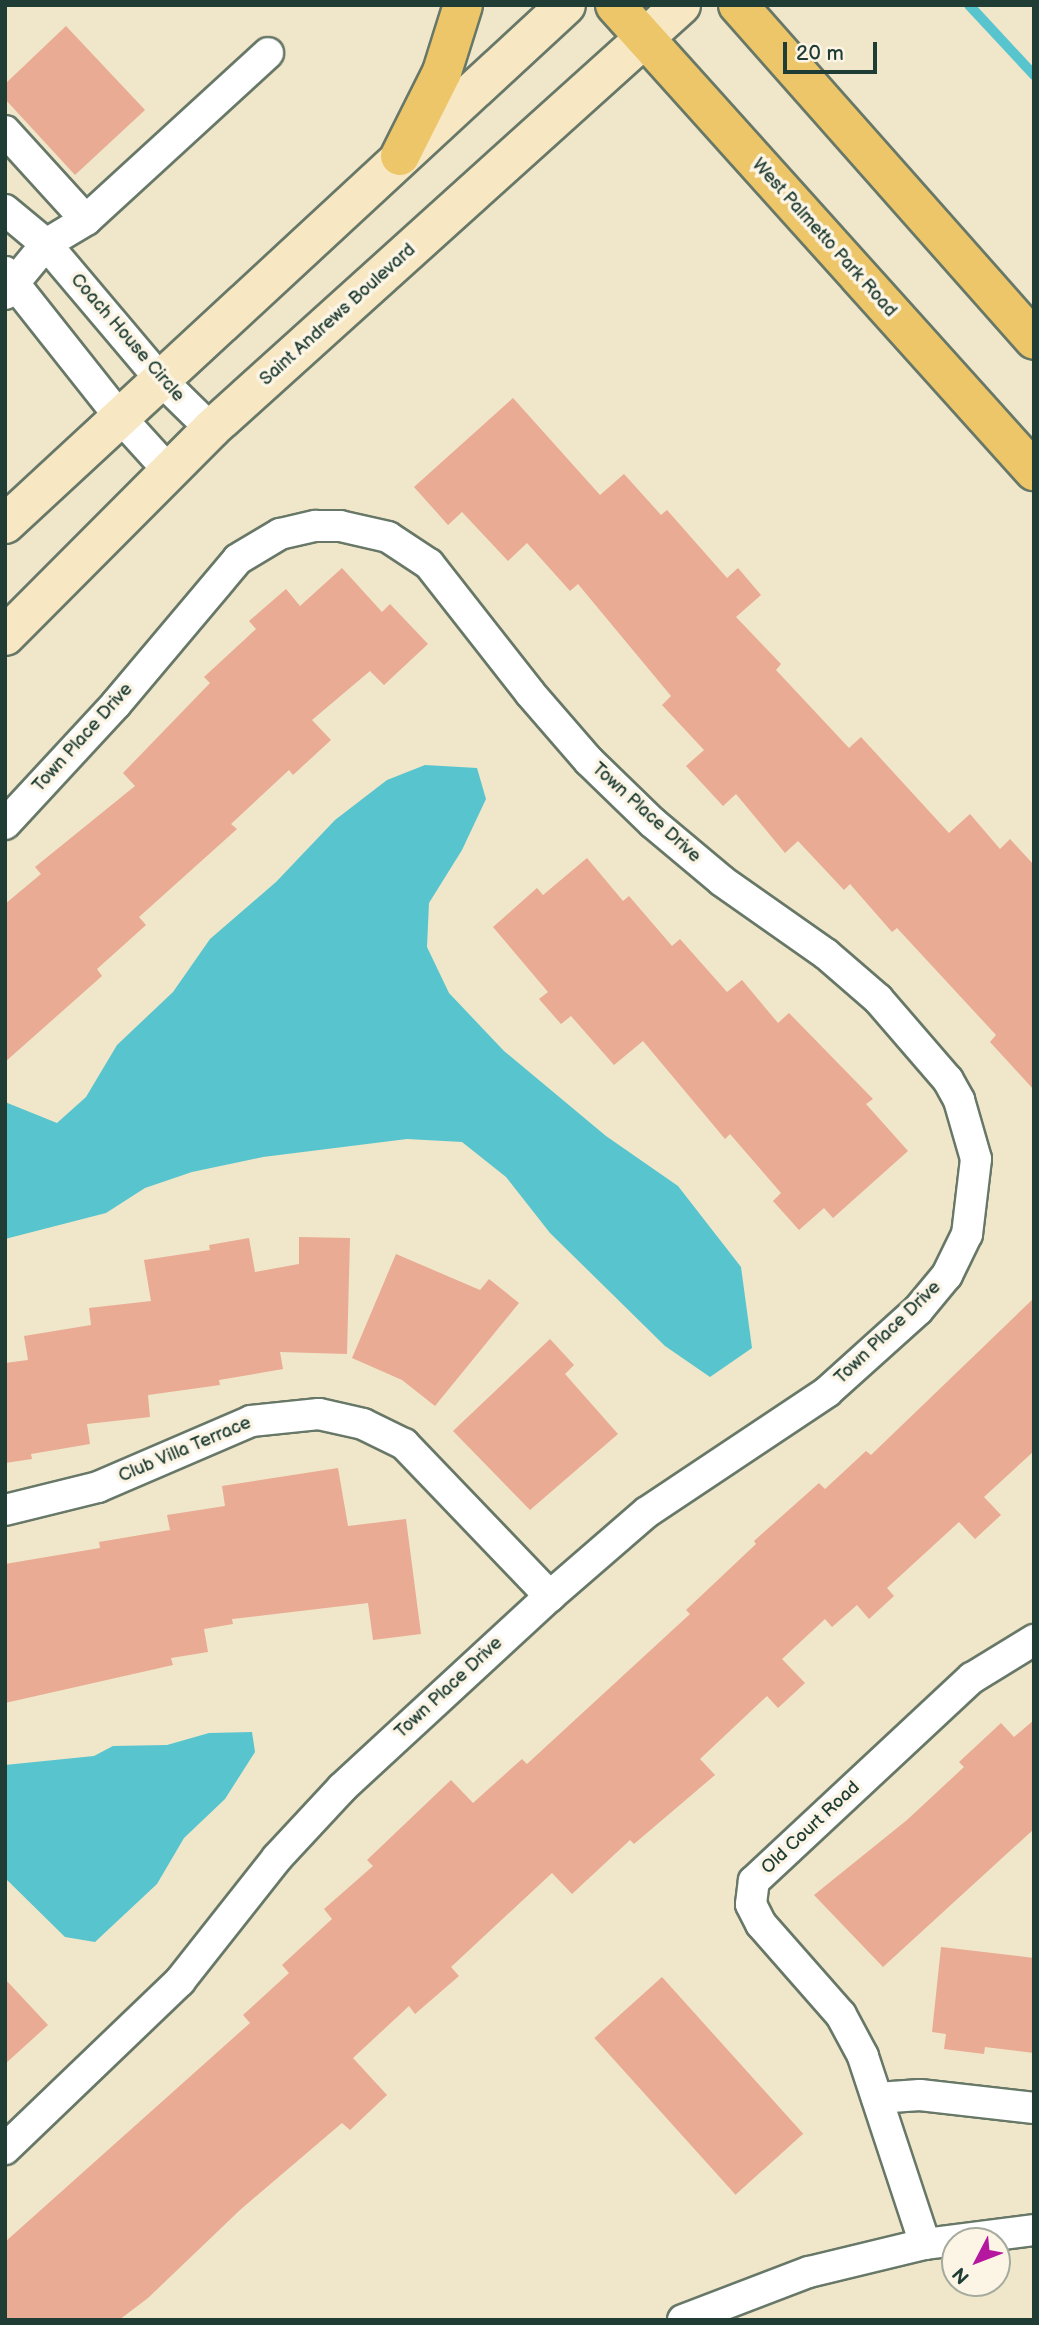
<!DOCTYPE html>
<style>
body{margin:0}
#map{position:relative;width:1039px;height:2325px;overflow:hidden;background:#f0e6c9;font-family:"Balsamiq Sans",sans-serif}
div>[style]{position:absolute}
[style*='--x']{left:calc(var(--x)*1px);top:calc(var(--y)*1px);width:calc(var(--w)*1px);rotate:calc(var(--a)*1deg)}
.water>*{inset:0;background:#58c5ce}
.stream>*{height:10px;margin:-5px;padding:0 5px;transform-origin:5px;border-radius:5px;background:#58c5ce}
.building>*{inset:0;background:#e9ab93;transform-origin:0 0}
.roads{filter:drop-shadow(2px 0 #687868) drop-shadow(-2px 0 #687868) drop-shadow(0 2px #687868) drop-shadow(0 -2px #687868)}
.street>*{height:30px;margin:-15px;padding:0 15px;transform-origin:15px;border-radius:15px;background:#fff}
.secondary>*{height:38px;margin:-19px;padding:0 19px;transform-origin:19px;border-radius:19px;background:#f7e8c3}
.primary>*{height:38px;margin:-19px;padding:0 19px;transform-origin:19px;border-radius:19px;background:#ecc669}
span{translate:-50% -50%;white-space:nowrap;text-align:center;line-height:1.15;-webkit-text-stroke:7px #fcf5e5;paint-order:stroke}
.street-label{font-size:18px;color:#1f3d34}
.frame{position:absolute;inset:0;border:7px solid #1f3d34;pointer-events:none}
.north{position:absolute;left:941px;top:2227px;width:70px;height:70px;box-sizing:border-box;background:#fcf5e5;border:2px solid #a4ab9e;border-radius:50%;rotate:228deg;font-size:19px;font-weight:700;line-height:28px;text-align:center;color:#1f3d34}
.north::after{content:'';display:block;margin:auto;width:24px;height:32px;background:#b5179e;clip-path:polygon(50% 0,100% 100%,50% 72%,0 100%)}
.scale{position:absolute;left:783px;top:42px;width:94px;height:32px;box-sizing:border-box;border:4px solid #1f3d34;border-top:0;padding-left:9px;font-size:21px;line-height:24px;white-space:nowrap;color:#1f3d34;-webkit-text-stroke:5px #fcf5e5;paint-order:stroke}
</style>
<div id="map">
<div class="water">
<div style="clip-path:polygon(425px 765px,477px 768px,486px 799px,462px 850px,429px 903px,427px 947px,449px 993px,504px 1051px,606px 1136px,678px 1186px,741px 1267px,752px 1348px,710px 1377px,665px 1346px,550px 1233px,506px 1177px,462px 1142px,407px 1139px,263px 1157px,192px 1172px,145px 1188px,106px 1213px,5px 1239px,5px 1102px,57px 1123px,86px 1097px,117px 1045px,173px 992px,210px 939px,276px 882px,335px 820px,387px 780px)"></div>
<div style="clip-path:polygon(252px 1732px,255px 1752px,225px 1799px,184px 1838px,157px 1884px,95px 1942px,65px 1937px,5px 1878px,5px 1765px,94px 1756px,113px 1746px,167px 1745px,209px 1733px)"></div>
</div>
<div class="stream">
<div style="--x:969;--y:5;--w:96;--a:47.1"></div>
</div>
<div class="building">
<div style="clip-path:polygon(66px 26px,145px 110px,75px 175px,5px 99px,5px 84px)"></div>
<div style="clip-path:polygon(513px 398px,600px 495px,624px 474px,661px 515px,667px 510px,727px 578px,738px 568px,761px 595px,736px 617px,781px 664px,776px 670px,849px 748px,861px 737px,949px 833px,970px 814px,1000px 849px,1010px 839px,1034px 865px,1034px 1090px,990px 1042px,996px 1035px,897px 928px,892px 932px,850px 884px,844px 890px,798px 841px,785px 853px,736px 794px,723px 806px,686px 766px,704px 750px,662px 705px,671px 696px,578px 584px,570px 591px,527px 543px,508px 561px,462px 512px,448px 525px,414px 487px)"></div>
<div style="clip-path:polygon(342px 568px,382px 612px,390px 604px,428px 644px,384px 685px,370px 671px,312px 720px,331px 740px,293px 775px,289px 770px,231px 824px,237px 829px,139px 917px,146px 925px,97px 969px,102px 976px,5px 1062px,5px 904px,41px 874px,35px 867px,135px 786px,123px 773px,210px 683px,204px 677px,256px 629px,249px 621px,286px 589px,300px 606px)"></div>
<div style="clip-path:polygon(587px 858px,623px 901px,629px 896px,672px 946px,680px 939px,727px 992px,742px 980px,778px 1023px,789px 1013px,873px 1099px,866px 1104px,908px 1151px,833px 1218px,824px 1208px,799px 1230px,773px 1201px,781px 1193px,730px 1134px,725px 1139px,643px 1041px,614px 1065px,571px 1016px,561px 1024px,539px 999px,548px 992px,493px 927px,537px 888px,543px 895px)"></div>
<div style="clip-path:polygon(299px 1237px,350px 1238px,347px 1354px,280px 1352px,283px 1369px,219px 1380px,220px 1385px,148px 1395px,150px 1417px,87px 1424px,90px 1444px,31px 1454px,32px 1459px,5px 1463px,5px 1363px,28px 1360px,24px 1336px,91px 1325px,89px 1308px,151px 1301px,144px 1260px,210px 1250px,209px 1245px,249px 1238px,255px 1272px,299px 1264px)"></div>
<div style="clip-path:polygon(396px 1254px,480px 1290px,489px 1279px,519px 1303px,435px 1406px,402px 1380px,352px 1358px)"></div>
<div style="clip-path:polygon(1034px 1298px,1034px 1451px,984px 1497px,1001px 1515px,975px 1539px,959px 1522px,887px 1588px,894px 1596px,869px 1619px,857px 1605px,832px 1627px,825px 1619px,782px 1659px,805px 1683px,778px 1708px,767px 1696px,700px 1759px,715px 1775px,634px 1844px,630px 1840px,572px 1894px,552px 1873px,451px 1967px,459px 1976px,415px 2014px,409px 2006px,353px 2058px,387px 2095px,350px 2130px,342px 2123px,240px 2210px,148px 2298px,119px 2320px,5px 2320px,5px 2242px,250px 2023px,243px 2015px,289px 1973px,282px 1965px,332px 1919px,324px 1909px,373px 1866px,367px 1860px,451px 1780px,473px 1803px,522px 1759px,527px 1764px,690px 1614px,686px 1610px,756px 1544px,754px 1541px,819px 1483px,825px 1489px,866px 1451px,871px 1455px)"></div>
<div style="clip-path:polygon(550px 1339px,574px 1365px,565px 1374px,618px 1434px,530px 1510px,453px 1431px)"></div>
<div style="clip-path:polygon(338px 1468px,348px 1526px,406px 1519px,421px 1634px,373px 1640px,368px 1603px,232px 1619px,233px 1624px,204px 1629px,208px 1652px,171px 1658px,173px 1665px,5px 1703px,5px 1564px,100px 1548px,99px 1542px,170px 1530px,167px 1515px,225px 1506px,222px 1486px)"></div>
<div style="clip-path:polygon(1034px 1720px,1034px 1829px,883px 1967px,814px 1895px,907px 1820px,964px 1767px,959px 1762px,1001px 1723px,1014px 1737px)"></div>
<div style="clip-path:polygon(941px 1947px,1034px 1958px,1034px 2053px,985px 2047px,984px 2054px,944px 2049px,946px 2034px,932px 2032px)"></div>
<div style="left:662px;top:1977px;width:211px;height:91px;rotate:48deg"></div>
<div style="clip-path:polygon(5px 1979px,48px 2025px,5px 2064px)"></div>
</div>
<div class="roads">
<div class="street">
<div style="--x:5;--y:131;--w:120;--a:47.7"></div>
<div style="--x:5;--y:210;--w:53;--a:39.7"></div>
<div style="--x:46;--y:244;--w:177;--a:49.8"></div>
<div style="--x:160;--y:379;--w:71;--a:44.4"></div>
<div style="--x:5;--y:272;--w:184;--a:51.6"></div>
<div style="--x:119;--y:416;--w:74;--a:47.7"></div>
<div style="--x:5;--y:294;--w:65;--a:-50.6"></div>
<div style="--x:46;--y:244;--w:47;--a:-31"></div>
<div style="--x:86;--y:220;--w:247;--a:-42.5"></div>
<div style="--x:5;--y:824;--w:163;--a:-47.2"></div>
<div style="--x:116;--y:704;--w:189;--a:-49.9"></div>
<div style="--x:238;--y:559;--w:49;--a:-30.8"></div>
<div style="--x:280;--y:534;--w:37;--a:-13"></div>
<div style="--x:316;--y:526;--w:24;--a:0"></div>
<div style="--x:340;--y:526;--w:49;--a:12.9"></div>
<div style="--x:388;--y:537;--w:49;--a:33.4"></div>
<div style="--x:429;--y:564;--w:164;--a:51.9"></div>
<div style="--x:530;--y:693;--w:90;--a:49.1"></div>
<div style="--x:589;--y:761;--w:89;--a:44.1"></div>
<div style="--x:653;--y:823;--w:90;--a:40"></div>
<div style="--x:722;--y:881;--w:127;--a:35.1"></div>
<div style="--x:826;--y:954;--w:69;--a:40.9"></div>
<div style="--x:878;--y:999;--w:107;--a:49.2"></div>
<div style="--x:948;--y:1080;--w:23;--a:61"></div>
<div style="--x:959;--y:1100;--w:61;--a:73.9"></div>
<div style="--x:976;--y:1159;--w:76;--a:96.8"></div>
<div style="--x:967;--y:1234;--w:46;--a:116"></div>
<div style="--x:947;--y:1275;--w:45;--a:129.6"></div>
<div style="--x:918;--y:1310;--w:122;--a:138"></div>
<div style="--x:827;--y:1392;--w:216;--a:146.3"></div>
<div style="--x:647;--y:1512;--w:128;--a:139.1"></div>
<div style="--x:550;--y:1596;--w:283;--a:137.3"></div>
<div style="--x:342;--y:1788;--w:96;--a:132.9"></div>
<div style="--x:277;--y:1858;--w:157;--a:128.3"></div>
<div style="--x:180;--y:1981;--w:243;--a:136.2"></div>
<div style="--x:5;--y:1510;--w:96;--a:-13.9"></div>
<div style="--x:98;--y:1487;--w:167;--a:-23.3"></div>
<div style="--x:251;--y:1421;--w:68;--a:-5.9"></div>
<div style="--x:319;--y:1414;--w:45;--a:12.8"></div>
<div style="--x:363;--y:1424;--w:46;--a:26"></div>
<div style="--x:404;--y:1444;--w:211;--a:46.2"></div>
<div style="--x:877;--y:2098;--w:43;--a:-4"></div>
<div style="--x:920;--y:2095;--w:115;--a:6.5"></div>
<div style="--x:925;--y:2244;--w:198;--a:-108.3"></div>
<div style="--x:863;--y:2056;--w:47;--a:-118.2"></div>
<div style="--x:841;--y:2015;--w:121;--a:-131.3"></div>
<div style="--x:761;--y:1924;--w:22;--a:-117"></div>
<div style="--x:751;--y:1904;--w:23;--a:-83"></div>
<div style="--x:754;--y:1881;--w:298;--a:-43"></div>
<div style="--x:972;--y:1678;--w:73;--a:-31.5"></div>
<div style="--x:683;--y:2320;--w:135;--a:-20.9"></div>
<div style="--x:809;--y:2272;--w:119;--a:-13.6"></div>
<div style="--x:925;--y:2244;--w:110;--a:-7.3"></div>
</div>
<div class="secondary">
<div style="--x:5;--y:524;--w:764;--a:-42.77"></div>
<div style="--x:5;--y:636;--w:292;--a:-45.1"></div>
<div style="--x:211;--y:429;--w:633;--a:-42.05"></div>
</div>
<div class="primary">
<div style="--x:615;--y:5;--w:627;--a:48.04"></div>
<div style="--x:738;--y:5;--w:447;--a:48.5"></div>
<div style="--x:400;--y:156;--w:94;--a:-63.4"></div>
<div style="--x:442;--y:72;--w:70;--a:-72.6"></div>
</div>
</div>
<div class="street-label">
<span style="left:824px;top:238px;rotate:48deg">West Palmetto Park Road</span>
<span style="left:338px;top:315px;rotate:-42deg">Saint Andrews Boulevard</span>
<span style="left:127px;top:338px;rotate:49deg">Coach House Circle</span>
<span style="left:83px;top:738px;rotate:-48deg">Town Place Drive</span>
<span style="left:646px;top:813px;rotate:42deg">Town Place Drive</span>
<span style="left:888px;top:1333px;rotate:-44deg">Town Place Drive</span>
<span style="left:185px;top:1450px;rotate:-23deg">Club Villa Terrace</span>
<span style="left:449px;top:1688px;rotate:-43deg">Town Place Drive</span>
<span style="left:811px;top:1828px;rotate:-43deg">Old Court Road</span>
</div>
<div class="frame"></div>
<div class="north">N</div>
<div class="scale">20 m</div>
</div>
